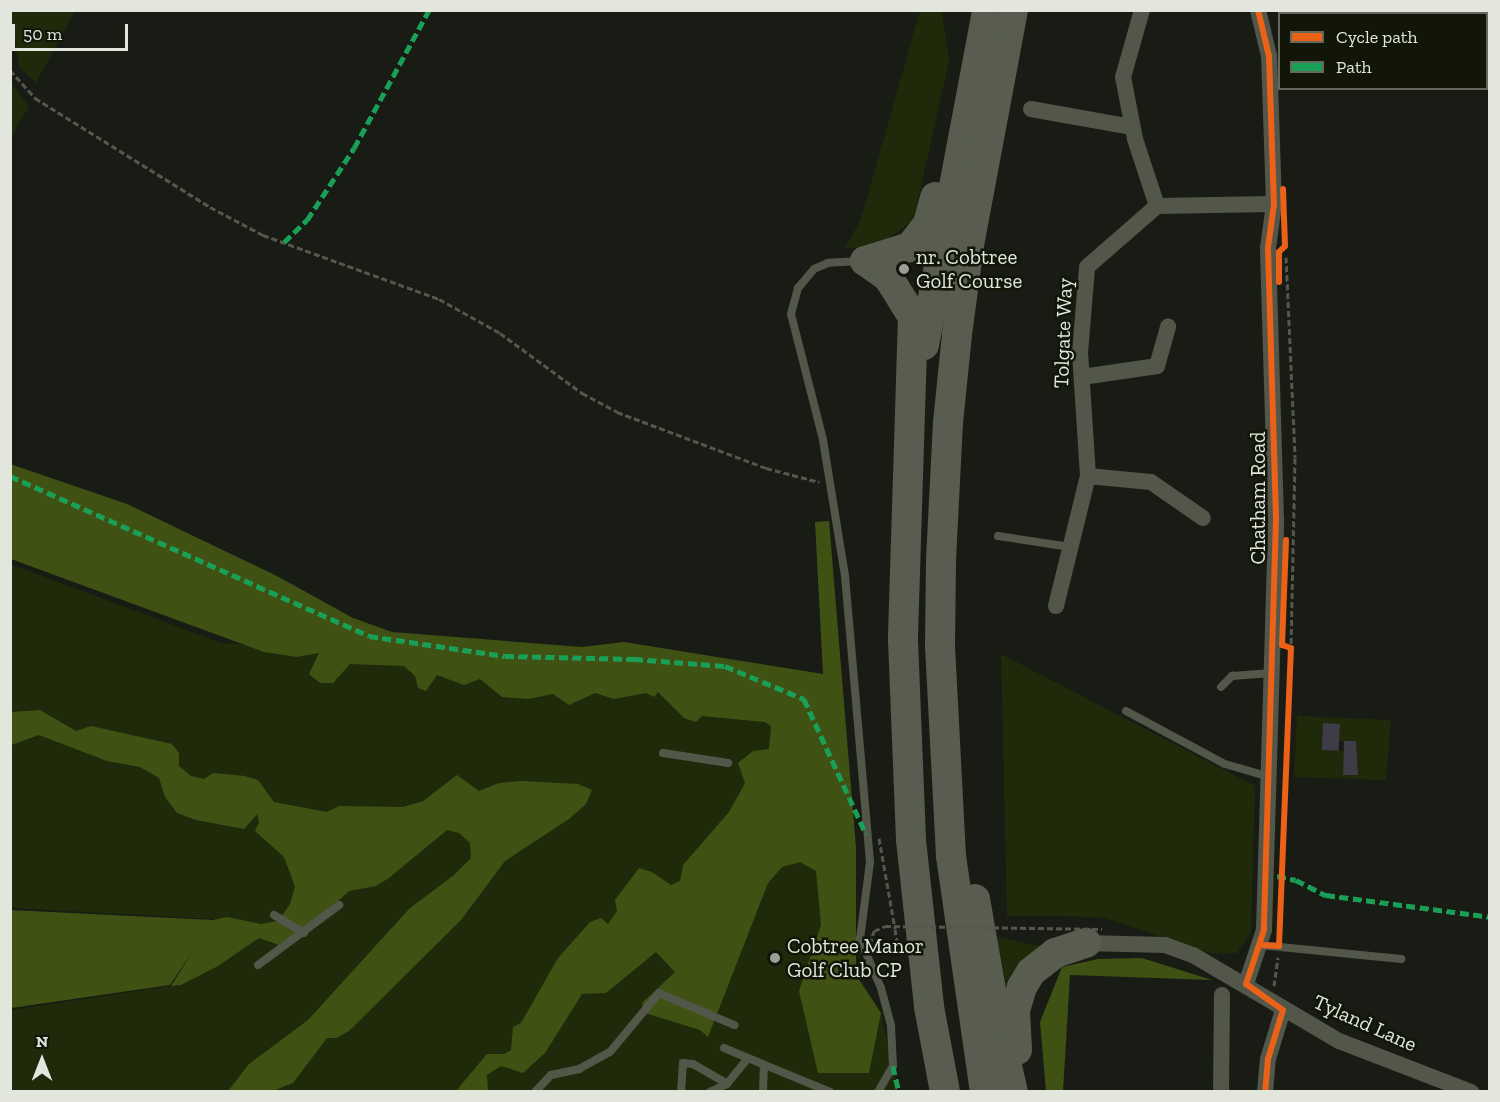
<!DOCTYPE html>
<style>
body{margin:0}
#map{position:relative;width:1500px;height:1102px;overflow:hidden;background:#191c14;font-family:"Zilla Slab",serif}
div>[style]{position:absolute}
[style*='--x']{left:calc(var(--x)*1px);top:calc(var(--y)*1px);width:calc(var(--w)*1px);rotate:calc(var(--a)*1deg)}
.green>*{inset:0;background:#1f2a0a}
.forest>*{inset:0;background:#3f5214}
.building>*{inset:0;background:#3d3c47;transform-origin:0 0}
.path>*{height:3px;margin-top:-1.5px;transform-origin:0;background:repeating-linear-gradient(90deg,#53574d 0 6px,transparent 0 9px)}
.lane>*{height:8px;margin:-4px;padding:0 4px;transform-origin:4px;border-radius:4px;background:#52574a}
.street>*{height:16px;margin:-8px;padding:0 8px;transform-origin:8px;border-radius:8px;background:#52574a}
.highway>*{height:30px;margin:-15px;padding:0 15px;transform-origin:15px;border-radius:15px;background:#585d4f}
.path-bridge>*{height:3px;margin-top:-1.5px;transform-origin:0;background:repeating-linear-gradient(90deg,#53574d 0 6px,transparent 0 9px)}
.quiet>*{height:4.5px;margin-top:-2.25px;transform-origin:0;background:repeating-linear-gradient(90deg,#1a9f57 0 9px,transparent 0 13.5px)}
.cycleway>*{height:6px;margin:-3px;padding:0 3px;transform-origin:3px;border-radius:3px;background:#ea6118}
.dots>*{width:16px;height:16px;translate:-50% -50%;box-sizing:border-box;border:3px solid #111608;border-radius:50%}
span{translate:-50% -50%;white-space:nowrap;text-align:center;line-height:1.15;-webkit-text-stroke:5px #111608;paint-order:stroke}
.poi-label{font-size:21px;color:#e2e6dd}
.left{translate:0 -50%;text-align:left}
.street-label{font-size:21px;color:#e2e6dd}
.frame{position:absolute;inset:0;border:12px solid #e2e6dd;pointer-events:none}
.legend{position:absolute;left:1278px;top:12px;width:210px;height:78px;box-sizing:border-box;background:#111608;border:2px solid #65695d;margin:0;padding:8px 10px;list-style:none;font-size:18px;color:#e2e6dd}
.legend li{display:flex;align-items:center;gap:12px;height:30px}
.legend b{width:30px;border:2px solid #65695d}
.north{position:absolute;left:12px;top:1030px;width:60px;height:60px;-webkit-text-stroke:4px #111608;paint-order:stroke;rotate:0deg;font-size:16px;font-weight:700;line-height:24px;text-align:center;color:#e2e6dd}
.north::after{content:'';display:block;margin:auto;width:21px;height:27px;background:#e2e6dd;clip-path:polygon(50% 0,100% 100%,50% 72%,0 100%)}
.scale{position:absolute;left:12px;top:24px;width:116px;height:27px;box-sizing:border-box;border:3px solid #e2e6dd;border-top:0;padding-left:8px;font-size:18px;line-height:21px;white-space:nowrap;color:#e2e6dd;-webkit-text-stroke:4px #111608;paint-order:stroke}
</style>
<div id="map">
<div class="green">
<div style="clip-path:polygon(10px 11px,75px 11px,36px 83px,19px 66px)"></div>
<div style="clip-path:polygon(920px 11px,942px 11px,949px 61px,914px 219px,876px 248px,845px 248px,861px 219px)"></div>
<div style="clip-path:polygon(10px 81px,29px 107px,11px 137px,10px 137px)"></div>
<div style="clip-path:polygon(10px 564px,221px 643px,824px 674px,847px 961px,881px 1013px,898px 1091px,11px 1091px,11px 1010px,171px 986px,215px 919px,11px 908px)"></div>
<div style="clip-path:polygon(1001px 654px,1255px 786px,1251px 932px,1237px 953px,1213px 954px,1102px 917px,1007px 916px)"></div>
<div style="clip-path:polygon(evenodd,1297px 716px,1391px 720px,1386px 780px,1294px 777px,1297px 716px,1323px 723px,1340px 724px,1339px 741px,1356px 742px,1358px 775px,1343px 774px,1344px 751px,1321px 750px,1323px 723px)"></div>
<div style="clip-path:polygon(997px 937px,1049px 948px,1011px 1008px)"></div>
</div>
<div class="forest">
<div style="clip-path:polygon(10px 464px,127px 504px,277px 576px,353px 618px,392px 632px,582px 647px,624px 642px,823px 674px,815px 522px,829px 521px,856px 848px,856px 975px,881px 1013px,869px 1073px,818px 1073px,799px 991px,821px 925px,816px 871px,800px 862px,782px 867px,768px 883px,708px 1037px,700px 1030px,645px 1013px,642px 1003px,675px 972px,656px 952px,606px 993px,582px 994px,545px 1053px,523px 1073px,501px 1066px,487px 1075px,488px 1091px,456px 1091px,487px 1054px,504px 1054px,511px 1050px,513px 1027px,521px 1023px,558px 958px,590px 922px,601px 918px,608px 924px,617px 911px,615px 900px,639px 868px,652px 872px,671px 885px,680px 881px,683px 865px,729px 812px,745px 783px,738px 763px,753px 751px,769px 749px,771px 726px,765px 722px,702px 716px,696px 722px,684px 718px,658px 692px,654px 697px,646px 693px,614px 699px,595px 693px,569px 705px,553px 694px,528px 699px,502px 697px,480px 679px,464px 685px,437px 675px,426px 691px,418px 688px,415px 676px,404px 666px,350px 664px,333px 683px,320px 683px,309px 674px,319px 653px,297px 657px,264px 652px,11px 559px)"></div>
<div style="clip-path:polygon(40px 710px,76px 731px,91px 726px,172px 744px,179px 753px,179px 766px,191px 776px,204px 779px,213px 773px,245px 776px,258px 780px,274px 802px,327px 812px,339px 806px,403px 807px,423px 801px,457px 775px,479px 791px,499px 783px,521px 781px,578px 784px,592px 790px,586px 804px,569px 819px,505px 861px,461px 920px,349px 1031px,337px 1038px,327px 1038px,293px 1083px,272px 1091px,228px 1091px,249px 1064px,308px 1020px,410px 908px,454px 875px,471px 858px,470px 843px,459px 833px,447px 830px,389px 878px,376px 886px,349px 891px,316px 921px,279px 945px,259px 938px,218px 966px,181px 985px,171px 986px,193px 951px,170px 985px,11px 1008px,10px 910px,213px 920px,227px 917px,261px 924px,278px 921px,290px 904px,295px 887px,284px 857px,255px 831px,259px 822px,257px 814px,244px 829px,196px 820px,177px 813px,165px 797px,159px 778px,140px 767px,107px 761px,39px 735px,11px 745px,11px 712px)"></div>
<div style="clip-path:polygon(1142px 958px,1212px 980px,1070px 975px,1063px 1091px,1046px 1091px,1040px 1022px,1062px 967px,1098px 959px)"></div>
</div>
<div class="building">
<div style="left:1323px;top:723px;width:17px;height:27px;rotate:3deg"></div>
<div style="clip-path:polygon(1344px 741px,1356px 741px,1358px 775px,1343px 775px)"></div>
</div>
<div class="path">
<div style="--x:10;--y:70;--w:38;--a:48"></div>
<div style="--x:35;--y:98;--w:206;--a:31.9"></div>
<div style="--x:210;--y:207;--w:60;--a:27.8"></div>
<div style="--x:263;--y:235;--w:187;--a:20"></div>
<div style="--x:439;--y:299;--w:70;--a:29.1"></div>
<div style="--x:500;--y:333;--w:102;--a:36.2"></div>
<div style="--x:582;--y:393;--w:40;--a:28"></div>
<div style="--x:617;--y:412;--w:159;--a:20.6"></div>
<div style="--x:766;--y:468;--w:55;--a:14.8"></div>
<div style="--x:1286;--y:257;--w:201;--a:87.4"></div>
<div style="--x:1295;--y:458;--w:190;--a:91.2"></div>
<div style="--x:879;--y:838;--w:92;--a:80"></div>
<div style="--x:1274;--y:986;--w:29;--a:-82"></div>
</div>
<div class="lane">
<div style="--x:862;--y:261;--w:34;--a:177"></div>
<div style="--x:828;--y:263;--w:15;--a:157"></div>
<div style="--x:814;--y:269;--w:25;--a:130"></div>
<div style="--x:798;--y:288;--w:27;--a:105"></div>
<div style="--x:791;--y:314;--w:130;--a:75.7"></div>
<div style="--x:823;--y:440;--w:138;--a:80.8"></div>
<div style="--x:845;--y:576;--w:287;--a:85"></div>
<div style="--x:870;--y:862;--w:78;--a:97.4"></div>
<div style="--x:860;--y:939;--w:53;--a:66.8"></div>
<div style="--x:881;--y:988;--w:39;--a:75"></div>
<div style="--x:891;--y:1026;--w:40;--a:87.1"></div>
<div style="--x:893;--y:1066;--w:30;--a:120"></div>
<div style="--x:998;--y:536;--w:73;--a:8.7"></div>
<div style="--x:1221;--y:687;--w:16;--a:-45"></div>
<div style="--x:1232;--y:676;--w:40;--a:-4.3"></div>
<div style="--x:1126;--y:711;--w:112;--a:28.2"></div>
<div style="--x:1225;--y:764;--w:47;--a:16.1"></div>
<div style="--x:663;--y:753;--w:66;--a:8.7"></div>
<div style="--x:274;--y:915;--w:35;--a:31"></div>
<div style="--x:1260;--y:945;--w:142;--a:5.7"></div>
<div style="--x:258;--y:965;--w:101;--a:-36.5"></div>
<div style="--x:724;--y:1048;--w:115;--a:22.5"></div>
<div style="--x:535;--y:1092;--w:23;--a:-47"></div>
<div style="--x:551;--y:1075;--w:29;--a:-12"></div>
<div style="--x:579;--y:1069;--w:35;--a:-29"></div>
<div style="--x:610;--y:1052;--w:77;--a:-50.3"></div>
<div style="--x:659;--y:993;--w:82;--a:23.1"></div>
<div style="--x:681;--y:1092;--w:29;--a:-86"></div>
<div style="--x:683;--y:1063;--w:10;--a:6"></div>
<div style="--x:693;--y:1064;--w:39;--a:30"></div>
<div style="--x:710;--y:1092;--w:19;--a:-25"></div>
<div style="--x:727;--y:1084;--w:33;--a:-51"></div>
<div style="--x:763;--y:1092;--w:27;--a:-88"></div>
</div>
<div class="street">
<div style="--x:1142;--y:10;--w:70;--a:105.8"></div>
<div style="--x:1123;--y:77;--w:63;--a:79"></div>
<div style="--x:1135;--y:139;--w:71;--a:71.8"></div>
<div style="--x:1031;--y:109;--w:103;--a:10.1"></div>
<div style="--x:1082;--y:377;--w:76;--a:-8.3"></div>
<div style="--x:1157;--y:366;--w:41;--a:-74.2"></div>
<div style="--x:1088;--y:476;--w:63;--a:5.4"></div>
<div style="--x:1151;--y:482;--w:63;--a:34.7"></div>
<div style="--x:1056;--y:606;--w:134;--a:-76.2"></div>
<div style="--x:1088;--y:476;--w:123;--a:-93.7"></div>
<div style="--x:1080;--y:353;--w:86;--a:-85.3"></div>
<div style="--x:1087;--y:267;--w:93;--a:-41.1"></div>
<div style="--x:1157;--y:206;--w:117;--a:-1"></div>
<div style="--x:1086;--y:943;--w:79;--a:1.5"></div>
<div style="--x:1165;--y:945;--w:30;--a:20"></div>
<div style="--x:1193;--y:955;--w:169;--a:30.5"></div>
<div style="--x:1339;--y:1041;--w:142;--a:21.1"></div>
<div style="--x:1246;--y:984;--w:57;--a:-71.6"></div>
<div style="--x:1264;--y:930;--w:411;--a:-88.3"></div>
<div style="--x:1276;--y:519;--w:271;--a:-91.7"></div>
<div style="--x:1268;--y:248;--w:44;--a:-82.2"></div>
<div style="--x:1274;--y:204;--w:148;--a:-91.9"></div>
<div style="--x:1269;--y:56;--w:47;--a:-103.4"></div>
<div style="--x:1221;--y:1092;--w:97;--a:-89.4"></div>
<div style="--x:1265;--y:1092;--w:33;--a:-85"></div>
<div style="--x:1268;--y:1059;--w:51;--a:-73"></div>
</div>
<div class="highway">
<div style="--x:865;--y:261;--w:28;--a:35"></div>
<div style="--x:888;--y:277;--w:47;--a:58"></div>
<div style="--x:913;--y:317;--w:323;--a:91.8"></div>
<div style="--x:903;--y:640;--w:200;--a:87.7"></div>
<div style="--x:911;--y:840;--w:168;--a:83.8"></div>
<div style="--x:929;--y:1007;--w:86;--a:79.3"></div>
<div style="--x:865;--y:261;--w:47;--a:-17.3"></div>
<div style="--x:910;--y:247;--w:29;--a:-52"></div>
<div style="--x:928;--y:224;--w:28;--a:-75"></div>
<div style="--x:924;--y:345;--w:341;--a:-79.3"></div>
<div style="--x:975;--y:899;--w:121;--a:80"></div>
<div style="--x:996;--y:1018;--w:76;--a:77.1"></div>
<div style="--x:1017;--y:1050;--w:40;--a:-92.9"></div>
<div style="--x:1015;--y:1010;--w:24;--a:-73"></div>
<div style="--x:1022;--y:987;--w:17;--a:-59"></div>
<div style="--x:1031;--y:972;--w:31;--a:-38"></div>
<div style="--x:1055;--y:953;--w:33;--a:-18"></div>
<div style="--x:985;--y:1092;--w:238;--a:-98.2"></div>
<div style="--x:951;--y:856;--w:211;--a:-93"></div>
<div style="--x:940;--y:645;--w:85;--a:-89.3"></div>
<div style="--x:941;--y:560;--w:137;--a:-87.1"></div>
<div style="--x:948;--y:423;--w:89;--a:-84.2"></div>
<div style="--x:957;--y:334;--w:90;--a:-82.3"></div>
<div style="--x:969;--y:245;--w:239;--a:-79.4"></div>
</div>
<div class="path-bridge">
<div style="--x:895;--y:929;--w:12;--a:81"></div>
<div style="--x:897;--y:941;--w:11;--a:117"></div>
<div style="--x:892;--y:951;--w:12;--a:175"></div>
<div style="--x:880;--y:952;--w:13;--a:-141"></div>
<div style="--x:870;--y:944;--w:14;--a:-73"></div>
<div style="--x:874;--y:931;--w:12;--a:-24"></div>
<div style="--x:885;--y:926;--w:217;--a:0.8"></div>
</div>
<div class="quiet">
<div style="--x:284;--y:242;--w:32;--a:-44"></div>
<div style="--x:307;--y:220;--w:86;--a:-56.9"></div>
<div style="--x:354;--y:148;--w:157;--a:-61.5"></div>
<div style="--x:10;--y:476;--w:393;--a:24"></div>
<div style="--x:369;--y:636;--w:137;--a:8.4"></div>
<div style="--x:505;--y:656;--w:129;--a:1.3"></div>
<div style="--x:634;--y:659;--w:91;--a:4.4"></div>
<div style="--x:725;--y:666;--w:86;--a:22.7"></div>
<div style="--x:804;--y:699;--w:149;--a:65.3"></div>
<div style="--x:1277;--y:876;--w:19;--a:12"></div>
<div style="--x:1296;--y:880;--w:34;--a:27"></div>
<div style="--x:1326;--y:895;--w:165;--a:7.6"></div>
<div style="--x:893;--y:1066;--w:27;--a:77"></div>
</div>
<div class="cycleway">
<div style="--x:1258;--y:10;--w:47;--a:76.6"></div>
<div style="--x:1269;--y:56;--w:148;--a:88.1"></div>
<div style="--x:1274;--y:204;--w:44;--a:97.8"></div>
<div style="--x:1268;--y:248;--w:271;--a:88.3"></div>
<div style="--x:1276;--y:519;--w:411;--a:91.7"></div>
<div style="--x:1264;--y:930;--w:57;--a:108.4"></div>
<div style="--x:1246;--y:984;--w:45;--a:35.1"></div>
<div style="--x:1283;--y:1010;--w:51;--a:107"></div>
<div style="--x:1268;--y:1059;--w:33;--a:95"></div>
<div style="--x:1279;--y:282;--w:30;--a:-90"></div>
<div style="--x:1279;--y:252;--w:8;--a:-45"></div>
<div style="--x:1285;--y:246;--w:57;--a:-92"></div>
<div style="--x:1260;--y:945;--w:19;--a:3"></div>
<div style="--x:1279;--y:946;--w:298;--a:-87.7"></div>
<div style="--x:1291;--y:648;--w:9;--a:-162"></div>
<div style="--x:1282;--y:645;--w:105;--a:-87.8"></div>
</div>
<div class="dots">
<div style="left:904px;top:269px;background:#9c9f97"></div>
<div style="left:775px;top:958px;background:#9c9f97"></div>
</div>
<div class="poi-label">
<span class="left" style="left:916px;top:269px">nr. Cobtree<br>Golf Course</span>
<span class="left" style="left:787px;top:958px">Cobtree Manor<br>Golf Club CP</span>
</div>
<div class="street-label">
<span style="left:1063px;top:333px;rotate:-88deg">Tolgate Way</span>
<span style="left:1258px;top:498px;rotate:-90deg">Chatham Road</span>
<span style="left:1365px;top:1023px;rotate:24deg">Tyland Lane</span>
</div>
<div class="frame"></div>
<ul class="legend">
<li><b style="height:8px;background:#ea6118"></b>Cycle path</li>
<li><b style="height:8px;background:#1a9f57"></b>Path</li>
</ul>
<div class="north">N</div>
<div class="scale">50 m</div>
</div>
